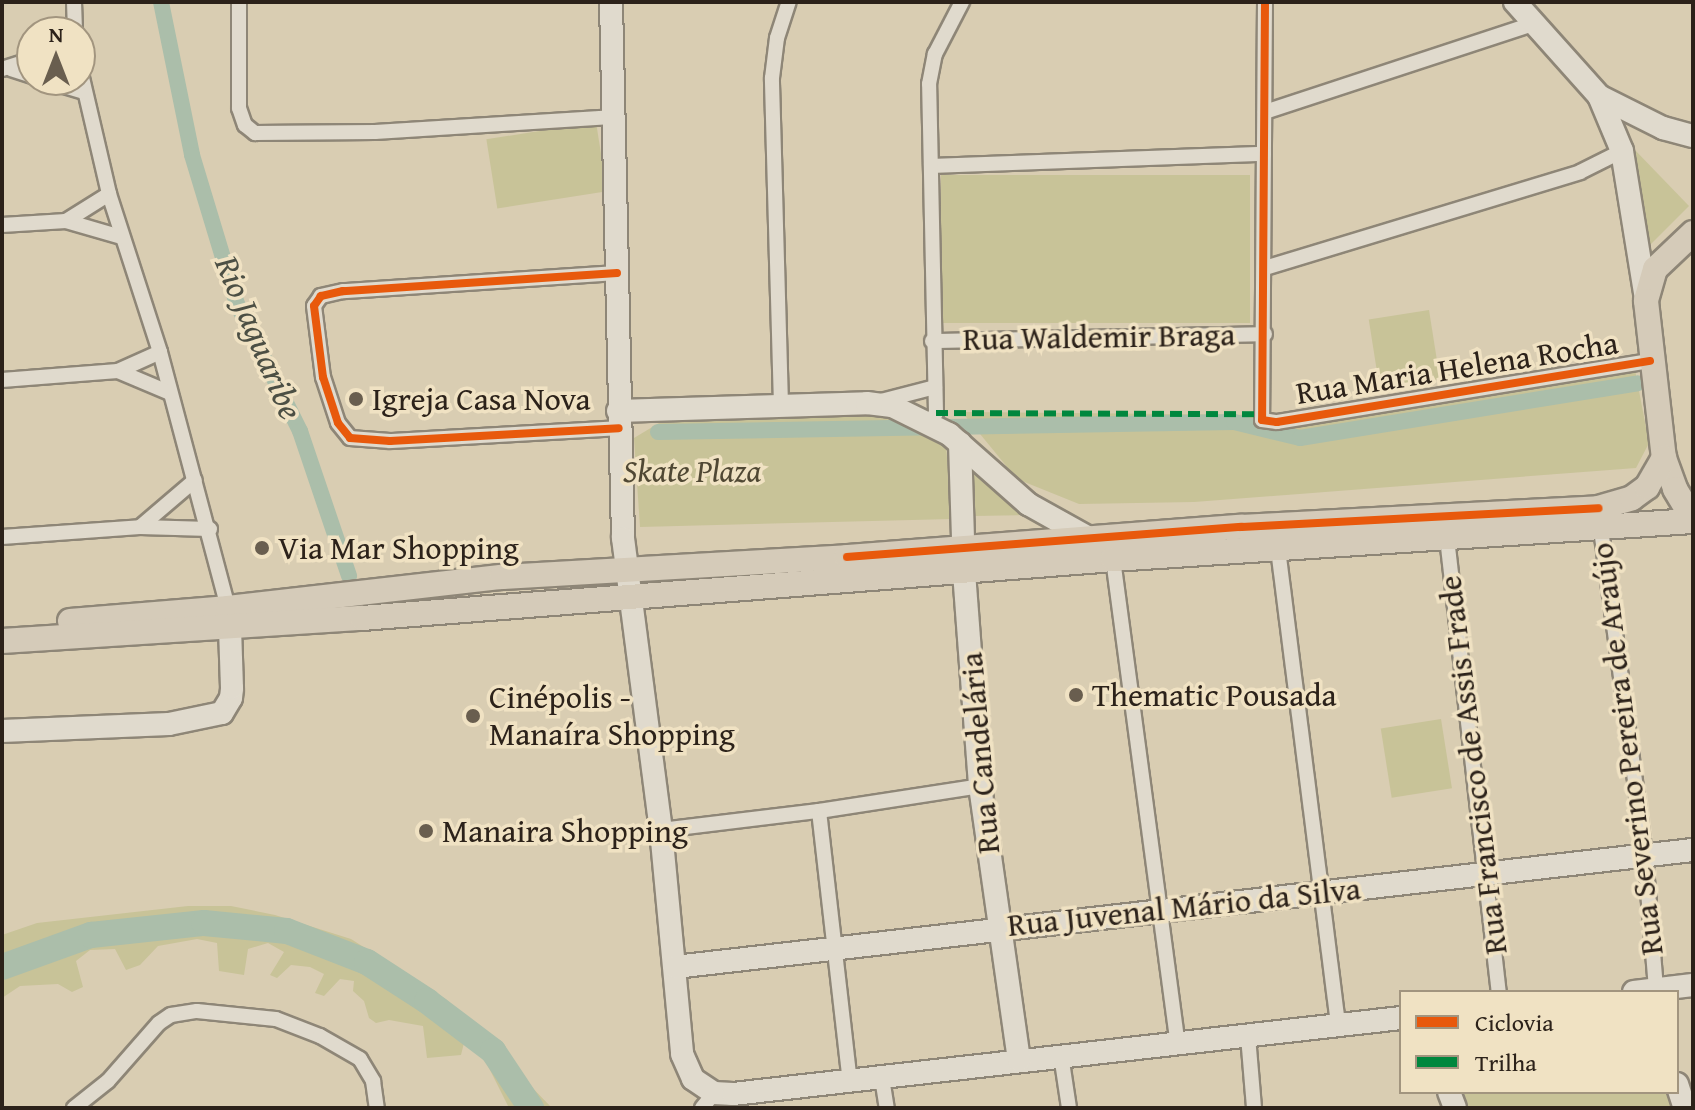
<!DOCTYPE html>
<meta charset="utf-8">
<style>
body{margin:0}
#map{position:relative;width:1695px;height:1110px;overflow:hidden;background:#d9cdb2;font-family:"Gentium Book Plus",serif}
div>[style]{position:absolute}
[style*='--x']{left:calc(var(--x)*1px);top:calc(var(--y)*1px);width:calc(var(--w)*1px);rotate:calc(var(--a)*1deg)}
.green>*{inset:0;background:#c8c398;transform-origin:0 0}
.canal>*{height:16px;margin:-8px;padding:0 8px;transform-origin:8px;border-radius:8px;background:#abbeaa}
.river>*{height:26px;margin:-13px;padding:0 13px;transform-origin:13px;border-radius:13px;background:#abbeaa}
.roads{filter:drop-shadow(2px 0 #8e8677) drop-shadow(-2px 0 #8e8677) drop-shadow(0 2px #8e8677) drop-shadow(0 -2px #8e8677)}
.street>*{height:14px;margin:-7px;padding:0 7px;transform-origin:7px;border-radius:7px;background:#e0dacd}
.secondary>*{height:22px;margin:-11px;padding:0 11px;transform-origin:11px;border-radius:11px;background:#e0dacd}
.primary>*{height:24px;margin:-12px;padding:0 12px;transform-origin:12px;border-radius:12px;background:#d5cbb9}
.quiet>*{height:6px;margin-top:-3px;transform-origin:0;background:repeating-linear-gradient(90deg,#00873e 0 12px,transparent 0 18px)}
.cycleway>*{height:8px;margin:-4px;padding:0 4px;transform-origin:4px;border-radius:4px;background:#e8590c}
.dots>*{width:22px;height:22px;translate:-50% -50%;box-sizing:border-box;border:4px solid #f0e2c3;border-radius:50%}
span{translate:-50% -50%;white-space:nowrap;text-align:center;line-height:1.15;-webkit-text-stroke:7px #f0e2c3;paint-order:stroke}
.street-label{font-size:32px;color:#2c221a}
.poi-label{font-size:32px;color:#2c221a}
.left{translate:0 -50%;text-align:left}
.park-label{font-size:32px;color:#504834;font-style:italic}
.water-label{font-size:34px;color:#4c4f44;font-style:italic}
.frame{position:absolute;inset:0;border:4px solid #2c221a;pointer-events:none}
.legend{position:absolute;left:1399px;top:990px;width:280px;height:104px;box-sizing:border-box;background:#f0e2c3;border:2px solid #a2957f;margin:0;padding:10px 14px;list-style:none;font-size:24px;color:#2c221a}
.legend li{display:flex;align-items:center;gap:16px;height:40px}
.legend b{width:40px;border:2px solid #a2957f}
.north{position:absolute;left:16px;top:16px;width:80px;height:80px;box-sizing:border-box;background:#f0e2c3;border:2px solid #a2957f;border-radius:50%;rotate:0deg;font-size:22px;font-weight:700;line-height:32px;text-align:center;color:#2c221a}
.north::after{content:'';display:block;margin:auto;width:28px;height:36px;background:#695e4f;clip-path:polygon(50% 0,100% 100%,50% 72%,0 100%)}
</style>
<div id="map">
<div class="green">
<div style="left:596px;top:122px;width:70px;height:111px;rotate:81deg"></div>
<div style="clip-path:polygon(1633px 148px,1689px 206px,1647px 248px)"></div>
<div style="left:941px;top:175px;width:309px;height:148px"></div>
<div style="left:1429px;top:310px;width:70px;height:61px;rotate:81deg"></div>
<div style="clip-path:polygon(1635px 370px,1649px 443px,1636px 468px,1194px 502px,1079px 504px,1017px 479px,962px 412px,1273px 415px,1306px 421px)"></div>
<div style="clip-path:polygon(896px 411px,946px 445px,952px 519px,640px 527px,634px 438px,674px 414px)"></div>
<div style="clip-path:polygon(972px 464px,1026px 515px,974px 516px)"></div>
<div style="left:1441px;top:719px;width:70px;height:61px;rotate:81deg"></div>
<div style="clip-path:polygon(188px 906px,231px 906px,275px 915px,351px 939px,447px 1000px,552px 1108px,509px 1108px,484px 1058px,465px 1039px,461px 1055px,427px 1058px,423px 1026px,389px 1020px,376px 1023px,369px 1018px,364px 1001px,353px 991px,354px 981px,340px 979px,324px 996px,315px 993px,324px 974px,310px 967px,291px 965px,277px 978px,270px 975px,284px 952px,268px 943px,248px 949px,244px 975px,219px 971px,217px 943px,197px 939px,158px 946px,140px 965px,126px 970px,115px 949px,90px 950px,76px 961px,83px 987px,72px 992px,58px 984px,20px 986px,2px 998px,2px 935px,37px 923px)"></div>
<div style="left:1457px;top:1092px;width:217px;height:17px"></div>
</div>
<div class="canal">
<div style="--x:161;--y:2;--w:156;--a:78.5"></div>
<div style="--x:192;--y:155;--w:156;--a:73.2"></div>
<div style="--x:237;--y:304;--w:142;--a:63.6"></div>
<div style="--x:300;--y:431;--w:153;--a:71.3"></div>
<div style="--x:658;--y:432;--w:576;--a:-0.99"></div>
<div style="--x:1234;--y:422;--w:68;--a:13.6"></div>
<div style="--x:1300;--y:438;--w:342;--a:-9.2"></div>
</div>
<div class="river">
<div style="--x:2;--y:967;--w:95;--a:-19.8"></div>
<div style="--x:91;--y:935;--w:114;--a:-6.1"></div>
<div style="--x:204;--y:923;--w:83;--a:5.5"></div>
<div style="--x:287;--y:931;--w:86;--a:21.2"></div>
<div style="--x:367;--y:962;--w:72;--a:33"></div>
<div style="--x:427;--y:1001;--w:83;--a:37.1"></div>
<div style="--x:493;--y:1051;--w:69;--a:56.3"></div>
</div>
<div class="roads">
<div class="street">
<div style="--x:74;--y:2;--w:30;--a:88"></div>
<div style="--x:239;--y:2;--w:106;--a:90"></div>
<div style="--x:239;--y:108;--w:18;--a:71"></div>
<div style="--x:245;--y:125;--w:13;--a:39"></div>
<div style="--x:255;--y:133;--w:120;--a:-0.5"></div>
<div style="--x:375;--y:132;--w:237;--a:-3.6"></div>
<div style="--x:1265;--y:2;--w:418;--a:90.4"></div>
<div style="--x:1262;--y:420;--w:15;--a:8"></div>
<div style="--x:1277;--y:422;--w:378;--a:-9.3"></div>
<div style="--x:2;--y:69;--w:32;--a:-18"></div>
<div style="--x:11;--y:69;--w:22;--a:18"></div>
<div style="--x:80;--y:69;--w:128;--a:76.9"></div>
<div style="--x:109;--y:194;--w:166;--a:72.1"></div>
<div style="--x:160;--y:352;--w:265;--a:75.1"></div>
<div style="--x:44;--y:80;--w:42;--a:16.7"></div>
<div style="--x:1265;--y:112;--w:282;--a:-18.2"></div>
<div style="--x:931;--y:166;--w:333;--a:-2.1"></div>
<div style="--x:66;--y:221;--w:51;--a:-32.1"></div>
<div style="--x:2;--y:225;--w:64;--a:-3.6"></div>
<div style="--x:66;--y:221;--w:57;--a:16.2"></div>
<div style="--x:1265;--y:268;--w:329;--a:-16.9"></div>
<div style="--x:1580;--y:172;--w:47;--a:-26.6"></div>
<div style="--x:617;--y:273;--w:275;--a:176.2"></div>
<div style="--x:343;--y:291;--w:23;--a:167"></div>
<div style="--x:321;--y:296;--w:12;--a:125"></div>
<div style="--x:314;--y:306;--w:72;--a:82.8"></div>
<div style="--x:323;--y:377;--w:48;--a:71.9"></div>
<div style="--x:338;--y:423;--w:19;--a:51"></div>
<div style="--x:350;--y:438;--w:40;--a:4.3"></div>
<div style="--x:390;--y:441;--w:229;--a:-3.2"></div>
<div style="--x:932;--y:341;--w:333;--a:-1.2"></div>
<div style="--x:118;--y:371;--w:54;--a:22.8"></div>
<div style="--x:2;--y:380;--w:116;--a:-4.4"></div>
<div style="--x:118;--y:371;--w:46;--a:-24.3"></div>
<div style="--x:881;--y:401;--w:56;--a:-14.5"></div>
<div style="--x:781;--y:405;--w:327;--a:-91.6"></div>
<div style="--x:772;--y:78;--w:40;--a:-82.9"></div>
<div style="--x:777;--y:38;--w:38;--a:-72"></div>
<div style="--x:930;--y:422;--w:11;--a:-56"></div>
<div style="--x:936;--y:413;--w:329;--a:-91.2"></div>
<div style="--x:929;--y:84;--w:31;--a:-79"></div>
<div style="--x:935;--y:54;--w:59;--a:-62.6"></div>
<div style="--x:1600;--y:522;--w:336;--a:82.3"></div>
<div style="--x:1645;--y:855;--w:135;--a:85.3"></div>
<div style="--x:140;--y:527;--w:72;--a:-40.5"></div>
<div style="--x:2;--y:537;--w:138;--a:-4.1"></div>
<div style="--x:140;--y:527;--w:70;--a:1.6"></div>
<div style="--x:1447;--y:538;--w:457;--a:83.5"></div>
<div style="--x:1278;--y:549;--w:481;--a:82.8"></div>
<div style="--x:1113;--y:559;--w:488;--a:82.4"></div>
<div style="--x:819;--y:811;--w:272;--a:83.5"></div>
<div style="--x:661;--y:830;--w:159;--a:-6.9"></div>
<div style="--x:819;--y:811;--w:163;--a:-8.8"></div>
<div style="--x:1248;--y:1036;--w:72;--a:85.2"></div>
<div style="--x:1061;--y:1055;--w:54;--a:81.4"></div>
<div style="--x:882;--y:1078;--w:30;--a:81"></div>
<div style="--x:74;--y:1108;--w:43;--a:-38.5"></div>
<div style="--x:108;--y:1081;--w:77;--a:-48.7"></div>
<div style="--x:159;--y:1023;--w:14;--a:-34"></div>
<div style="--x:171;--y:1015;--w:26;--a:-9"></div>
<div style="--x:197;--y:1011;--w:79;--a:5.8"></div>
<div style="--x:276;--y:1019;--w:47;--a:21.1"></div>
<div style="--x:320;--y:1036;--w:46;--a:29.9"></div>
<div style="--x:360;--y:1059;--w:26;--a:59"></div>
<div style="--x:373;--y:1081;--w:27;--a:82"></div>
<div style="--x:702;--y:1108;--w:19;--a:-51"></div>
</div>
<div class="secondary">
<div style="--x:611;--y:2;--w:536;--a:88.72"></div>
<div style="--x:623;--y:538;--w:294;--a:82.6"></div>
<div style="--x:661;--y:830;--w:225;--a:84.6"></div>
<div style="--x:682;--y:1054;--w:27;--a:66"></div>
<div style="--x:693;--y:1079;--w:25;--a:34"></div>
<div style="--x:714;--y:1093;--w:19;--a:3"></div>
<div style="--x:733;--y:1094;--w:672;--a:-6.49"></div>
<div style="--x:1515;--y:2;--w:126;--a:48.2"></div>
<div style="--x:1599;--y:96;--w:72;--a:26.6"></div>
<div style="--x:1663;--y:128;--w:31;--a:15"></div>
<div style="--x:1599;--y:96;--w:60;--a:67.3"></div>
<div style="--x:1622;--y:151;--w:151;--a:80.8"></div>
<div style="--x:618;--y:411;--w:249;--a:-1.8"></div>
<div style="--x:867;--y:403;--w:25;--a:7"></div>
<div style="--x:892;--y:406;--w:64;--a:26.2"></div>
<div style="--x:949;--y:434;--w:106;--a:41.5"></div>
<div style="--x:1028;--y:504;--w:68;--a:29.2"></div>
<div style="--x:960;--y:443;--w:129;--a:88.2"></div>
<div style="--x:964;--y:572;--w:215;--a:85.7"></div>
<div style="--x:980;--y:786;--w:277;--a:81.9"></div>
<div style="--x:2;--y:731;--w:167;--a:-2.4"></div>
<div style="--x:169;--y:724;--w:54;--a:-11.7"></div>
<div style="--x:222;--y:713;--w:17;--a:-59"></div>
<div style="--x:231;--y:698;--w:10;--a:-84"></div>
<div style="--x:232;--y:688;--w:61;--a:-91.9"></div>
<div style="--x:675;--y:967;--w:1025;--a:-6.56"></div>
<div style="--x:1634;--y:992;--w:59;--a:-6.8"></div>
<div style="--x:1677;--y:1084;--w:25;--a:72"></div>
<div style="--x:1449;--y:1092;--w:17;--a:69"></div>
</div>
<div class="primary">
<div style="--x:1693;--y:233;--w:52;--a:136.5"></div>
<div style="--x:1655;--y:269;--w:33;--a:106"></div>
<div style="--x:1646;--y:301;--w:158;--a:83.5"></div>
<div style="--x:1664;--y:458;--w:33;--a:70"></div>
<div style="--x:1675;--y:489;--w:35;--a:59"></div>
<div style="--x:70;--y:621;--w:159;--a:-4.7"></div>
<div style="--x:228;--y:608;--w:276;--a:-6.5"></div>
<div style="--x:502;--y:577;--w:346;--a:-3.3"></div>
<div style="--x:847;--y:557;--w:395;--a:-4.4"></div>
<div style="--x:1241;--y:527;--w:358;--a:-3"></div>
<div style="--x:1598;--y:508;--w:35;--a:-16"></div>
<div style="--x:1632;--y:498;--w:19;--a:-36"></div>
<div style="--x:1647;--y:487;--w:34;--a:-60"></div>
<div style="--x:2;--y:641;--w:361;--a:-3.7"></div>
<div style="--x:362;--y:618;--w:753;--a:-4.49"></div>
<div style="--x:1113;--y:559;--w:581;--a:-3.75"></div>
</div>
</div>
<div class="quiet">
<div style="--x:936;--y:413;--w:324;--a:0.2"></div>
</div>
<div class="cycleway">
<div style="--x:1265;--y:2;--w:418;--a:90.4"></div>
<div style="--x:1262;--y:420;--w:15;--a:8"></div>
<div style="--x:1277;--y:422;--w:378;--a:-9.3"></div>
<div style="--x:617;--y:273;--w:275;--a:176.2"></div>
<div style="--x:343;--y:291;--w:23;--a:167"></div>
<div style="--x:321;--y:296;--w:12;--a:125"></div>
<div style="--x:314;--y:306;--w:72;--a:82.8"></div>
<div style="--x:323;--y:377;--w:48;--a:71.9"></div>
<div style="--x:338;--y:423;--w:19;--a:51"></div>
<div style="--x:350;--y:438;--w:40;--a:4.3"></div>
<div style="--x:390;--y:441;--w:229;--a:-3.2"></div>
<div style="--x:847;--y:557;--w:395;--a:-4.4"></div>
<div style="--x:1241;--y:527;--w:358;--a:-3"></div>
</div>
<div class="dots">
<div style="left:356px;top:399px;background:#695e4f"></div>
<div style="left:262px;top:548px;background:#695e4f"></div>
<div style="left:1076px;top:695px;background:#695e4f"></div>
<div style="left:473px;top:716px;background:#695e4f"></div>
<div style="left:426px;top:831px;background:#695e4f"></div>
</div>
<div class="street-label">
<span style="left:1099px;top:337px;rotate:-1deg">Rua Waldemir Braga</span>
<span style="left:1457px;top:368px;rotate:-9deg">Rua Maria Helena Rocha</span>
<span style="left:1627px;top:749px;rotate:-97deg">Rua Severino Pereira de Araújo</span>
<span style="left:980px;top:753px;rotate:-95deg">Rua Candelária</span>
<span style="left:1473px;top:765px;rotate:-97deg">Rua Francisco de Assis Frade</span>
<span style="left:1184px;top:907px;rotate:-6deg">Rua Juvenal Mário da Silva</span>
</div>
<div class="poi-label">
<span class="left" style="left:372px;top:399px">Igreja Casa Nova</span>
<span class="left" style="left:278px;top:548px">Via Mar Shopping</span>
<span class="left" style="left:1092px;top:695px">Thematic Pousada</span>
<span class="left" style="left:489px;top:716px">Cinépolis -<br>Manaíra Shopping</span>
<span class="left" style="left:442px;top:831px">Manaira Shopping</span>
</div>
<div class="park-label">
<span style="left:692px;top:471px">Skate Plaza</span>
</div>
<div class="water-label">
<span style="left:260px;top:337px;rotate:67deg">Rio Jaguaribe</span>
</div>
<div class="frame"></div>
<ul class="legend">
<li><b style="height:10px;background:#e8590c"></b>Ciclovia</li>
<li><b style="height:10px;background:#00873e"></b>Trilha</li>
</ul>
<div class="north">N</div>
</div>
